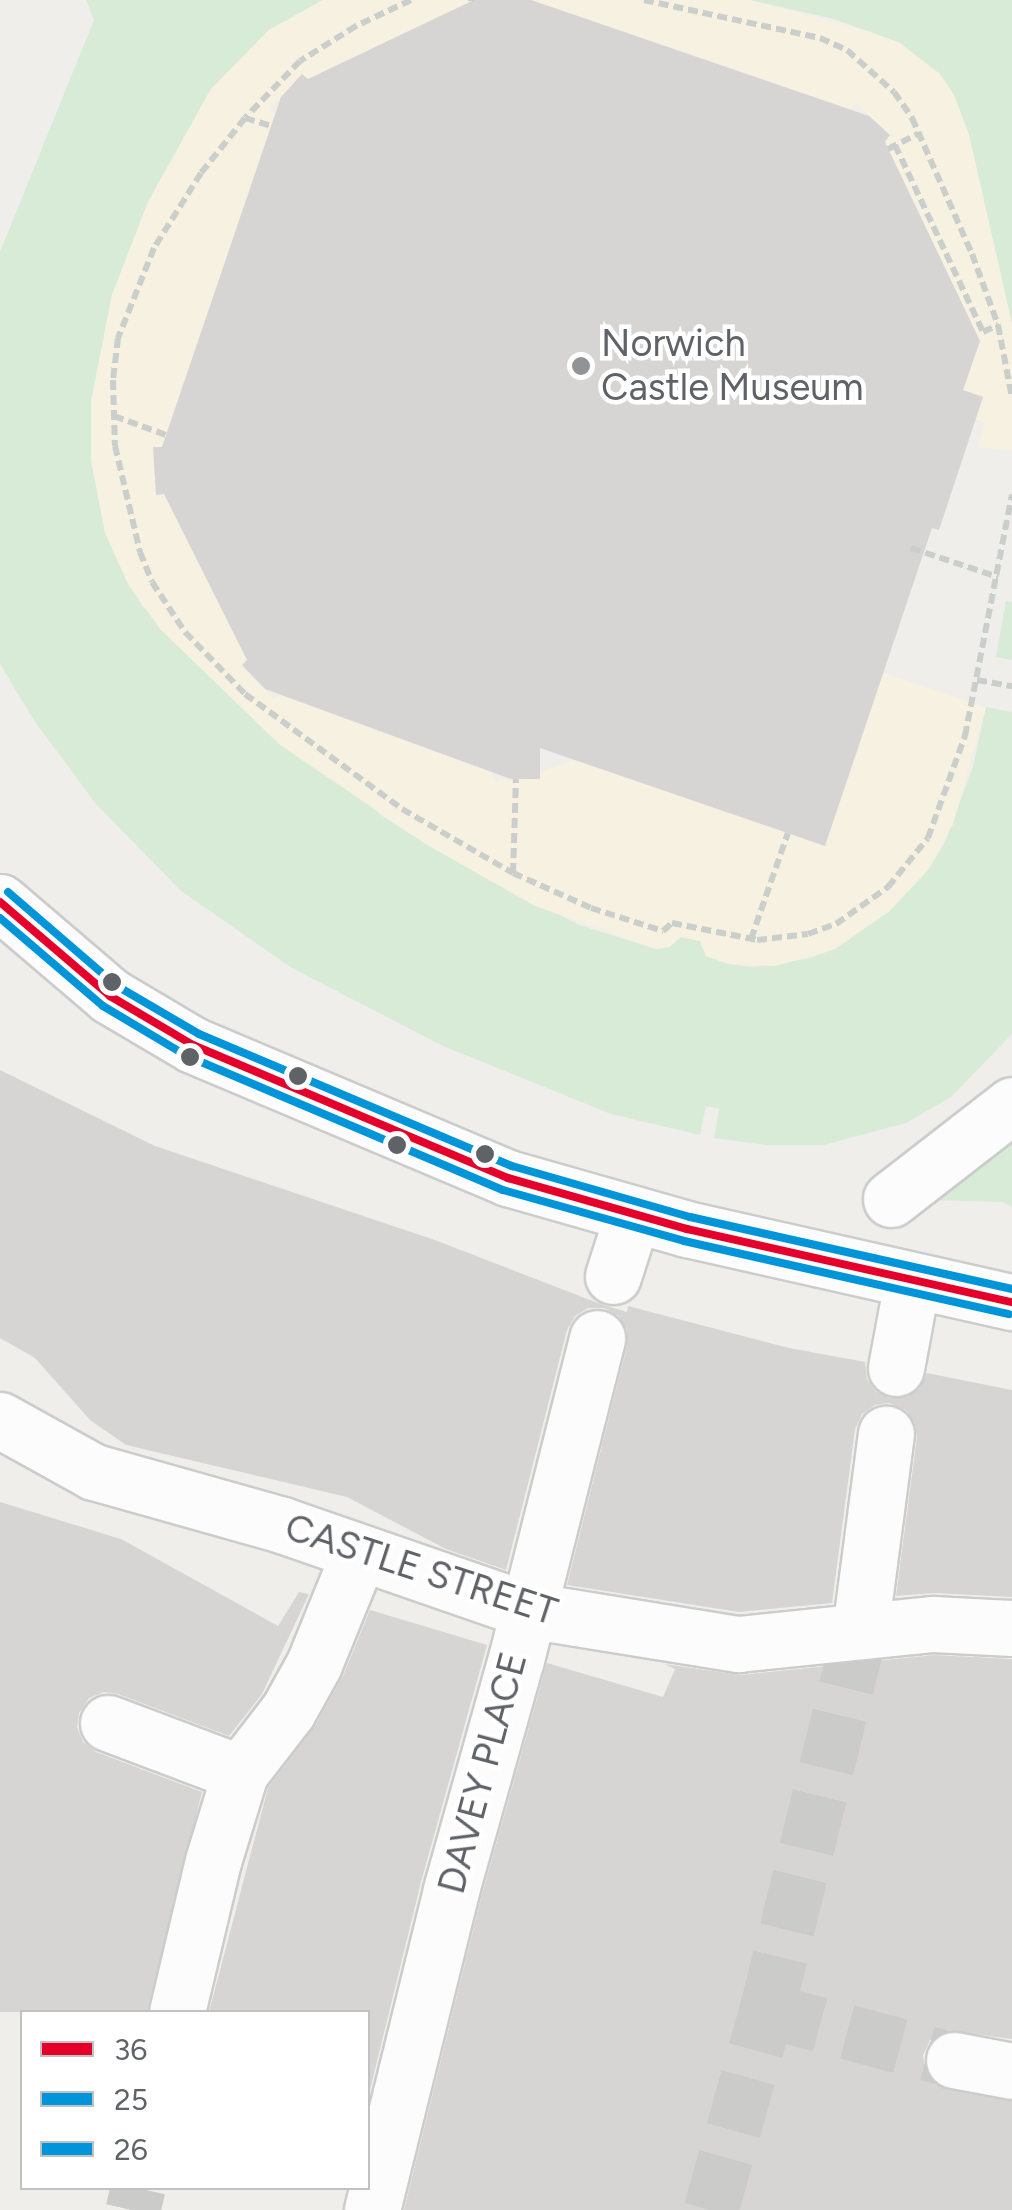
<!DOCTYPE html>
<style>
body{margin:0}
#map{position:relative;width:1012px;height:2210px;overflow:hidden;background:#efeeea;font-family:Figtree,sans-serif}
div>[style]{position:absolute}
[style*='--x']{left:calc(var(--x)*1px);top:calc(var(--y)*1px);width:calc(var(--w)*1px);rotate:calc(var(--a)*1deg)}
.green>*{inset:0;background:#d8ebd6}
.sand>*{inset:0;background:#f6f1e1}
.building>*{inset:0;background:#d6d5d3}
.pedestrian-tunnel>*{height:55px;margin-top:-27.5px;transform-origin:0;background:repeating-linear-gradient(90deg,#cbcbca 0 55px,transparent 0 83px)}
.path>*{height:6px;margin-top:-3px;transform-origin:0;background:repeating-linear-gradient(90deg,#cacfcc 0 10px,transparent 0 15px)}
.roads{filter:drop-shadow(2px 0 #cbcccc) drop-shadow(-2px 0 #cbcccc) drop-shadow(0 2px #cbcccc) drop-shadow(0 -2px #cbcccc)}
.pedestrian>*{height:55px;margin:-27.5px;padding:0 27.5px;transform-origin:27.5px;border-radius:27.5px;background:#fdfcfc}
.tertiary>*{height:55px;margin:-27.5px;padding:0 27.5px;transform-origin:27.5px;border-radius:27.5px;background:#fdfcfc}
.bus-1>*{height:8px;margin:-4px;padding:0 4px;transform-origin:4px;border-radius:4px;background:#e4002b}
.bus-2>*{height:8px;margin:-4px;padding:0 4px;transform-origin:4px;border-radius:4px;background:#0095d9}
.bus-3>*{height:8px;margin:-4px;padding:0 4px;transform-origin:4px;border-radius:4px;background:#0095d9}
.dots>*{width:28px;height:28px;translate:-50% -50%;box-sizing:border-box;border:5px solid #fff;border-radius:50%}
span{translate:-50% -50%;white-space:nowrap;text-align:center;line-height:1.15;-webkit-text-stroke:9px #fff;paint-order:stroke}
.poi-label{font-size:38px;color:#5f6368}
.left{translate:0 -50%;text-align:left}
.street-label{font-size:38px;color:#5f6368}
.legend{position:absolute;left:20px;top:2010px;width:350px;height:180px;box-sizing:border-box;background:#fff;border:2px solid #bfc1c3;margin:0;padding:12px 18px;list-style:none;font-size:30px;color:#5f6368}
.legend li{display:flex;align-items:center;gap:20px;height:50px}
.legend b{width:50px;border:2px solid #bfc1c3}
</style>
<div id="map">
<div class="green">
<div style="clip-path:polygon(86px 0,323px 0,269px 30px,211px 89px,148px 202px,112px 295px,91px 402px,91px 460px,105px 532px,142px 606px,382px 816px,429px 846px,579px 925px,656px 949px,669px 947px,681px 937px,700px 941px,706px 956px,729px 964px,752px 967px,807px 959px,835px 949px,890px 911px,928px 870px,944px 844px,973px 767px,986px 707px,1012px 712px,1012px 1034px,951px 1097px,906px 1123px,824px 1145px,765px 1145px,714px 1138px,719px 1109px,706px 1106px,700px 1135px,611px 1114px,443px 1046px,292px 968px,181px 891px,96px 804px,33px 719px,0 664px,0 252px,94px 20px)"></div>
<div style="clip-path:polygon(750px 0,1012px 0,1012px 324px,969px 135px,954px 95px,900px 43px,834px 19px)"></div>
<div style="clip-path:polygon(1006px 601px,1012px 602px,1012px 660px,996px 657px)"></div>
<div style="clip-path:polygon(1012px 1093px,1012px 1207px,1002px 1202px,891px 1199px)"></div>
</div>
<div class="sand">
<div style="clip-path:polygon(323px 0,474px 0,308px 79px,302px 74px,270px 109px,275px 115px,162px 447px,153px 448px,156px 494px,164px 494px,247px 660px,242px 666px,274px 699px,280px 695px,493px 773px,493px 780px,539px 779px,540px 772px,574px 760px,825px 845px,883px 673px,986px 707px,953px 824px,928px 870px,889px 911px,835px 949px,775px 966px,729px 964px,706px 956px,700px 941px,681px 937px,669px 947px,656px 949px,535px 906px,429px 846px,280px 745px,160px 629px,128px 584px,105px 533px,91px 460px,91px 402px,112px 295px,148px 202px,211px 89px,269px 30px)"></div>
<div style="clip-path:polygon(531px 0,750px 0,865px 30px,900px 43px,940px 74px,954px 95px,969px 135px,1012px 324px,1012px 451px,977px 447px,985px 423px,976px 419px,983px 397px,963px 390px,980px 341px,888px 149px,885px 141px,890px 135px,856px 104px,850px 109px)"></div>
</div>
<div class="building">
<div style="clip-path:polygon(474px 0,531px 0,869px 116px,890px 135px,885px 142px,980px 341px,963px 390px,983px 397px,939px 530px,932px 528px,825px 846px,540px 748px,540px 779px,511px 779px,265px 689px,242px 665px,247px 660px,164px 494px,156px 495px,153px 447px,162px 447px,281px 97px,302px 74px,308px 79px)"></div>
<div style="clip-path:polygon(0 1070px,155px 1146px,432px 1239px,603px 1305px,627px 1312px,628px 1306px,789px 1348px,865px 1362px,867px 1379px,875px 1391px,889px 1398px,907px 1397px,920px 1388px,927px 1373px,1012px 1390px,1012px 1597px,934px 1593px,896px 1596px,917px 1437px,915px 1423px,906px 1410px,889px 1403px,875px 1405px,862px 1414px,855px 1429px,832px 1603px,739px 1612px,567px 1585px,627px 1346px,627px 1330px,619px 1316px,604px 1308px,588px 1308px,575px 1316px,567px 1330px,506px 1570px,446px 1549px,347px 1497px,126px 1445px,90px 1420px,35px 1358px,0 1338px)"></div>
<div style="clip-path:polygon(0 1502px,121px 1539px,278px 1626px,299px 1592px,309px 1594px,262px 1694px,229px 1736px,118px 1694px,104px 1692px,89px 1698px,79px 1713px,77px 1727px,83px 1742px,96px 1752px,202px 1792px,147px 2012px,0 2012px)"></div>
<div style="clip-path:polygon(370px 1610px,487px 1645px,421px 1882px,368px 2098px,368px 2012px,209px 2012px,268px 1788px,315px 1726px,343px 1676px)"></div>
<div style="clip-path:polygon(934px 1655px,1012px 1659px,1012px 2039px,945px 2030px,930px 2040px,923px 2055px,925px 2071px,934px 2084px,1012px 2101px,1012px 2210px,404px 2210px,481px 1898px,547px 1663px,663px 1697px,675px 1669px,664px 1664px,741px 1675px)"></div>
</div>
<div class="pedestrian-tunnel">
<div style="--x:767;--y:2010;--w:194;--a:15"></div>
<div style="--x:133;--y:2210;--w:23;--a:-77"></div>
<div style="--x:711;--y:2210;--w:208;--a:-74.4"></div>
<div style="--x:767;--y:2010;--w:390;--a:-76.2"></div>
</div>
<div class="path">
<div style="--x:411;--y:0;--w:61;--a:154.7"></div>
<div style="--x:356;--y:26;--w:66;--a:148"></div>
<div style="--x:300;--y:61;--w:79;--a:134"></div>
<div style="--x:245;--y:118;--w:70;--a:128.7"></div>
<div style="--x:201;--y:173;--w:89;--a:122.1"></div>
<div style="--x:154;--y:248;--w:97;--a:111.8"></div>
<div style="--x:118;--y:338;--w:42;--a:96.8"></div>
<div style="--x:113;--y:380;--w:66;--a:88.3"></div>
<div style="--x:115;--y:446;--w:109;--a:76.7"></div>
<div style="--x:140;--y:552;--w:32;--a:68"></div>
<div style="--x:152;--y:582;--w:60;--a:56.6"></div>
<div style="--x:185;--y:632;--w:86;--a:45.9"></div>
<div style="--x:245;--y:694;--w:195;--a:36.2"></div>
<div style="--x:402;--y:809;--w:128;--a:30"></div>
<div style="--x:513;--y:873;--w:85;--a:24.2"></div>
<div style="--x:591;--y:908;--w:76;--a:17.7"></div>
<div style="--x:663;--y:931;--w:12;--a:-42"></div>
<div style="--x:672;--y:923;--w:87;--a:11.3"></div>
<div style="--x:757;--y:940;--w:51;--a:-6.7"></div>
<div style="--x:808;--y:934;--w:30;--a:-20"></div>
<div style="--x:836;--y:924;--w:64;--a:-35.4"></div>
<div style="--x:888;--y:887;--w:63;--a:-50.8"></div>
<div style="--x:928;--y:838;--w:109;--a:-70.1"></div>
<div style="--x:965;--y:736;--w:246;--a:-79"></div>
<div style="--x:471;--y:0;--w:1;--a:90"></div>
<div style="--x:644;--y:0;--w:180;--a:12.2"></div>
<div style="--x:820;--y:38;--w:30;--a:24"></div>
<div style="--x:847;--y:50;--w:63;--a:41.8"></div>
<div style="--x:894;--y:92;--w:32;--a:55"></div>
<div style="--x:912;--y:118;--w:149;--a:66.2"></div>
<div style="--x:972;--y:254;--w:76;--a:69.9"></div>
<div style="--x:998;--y:325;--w:74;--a:79.1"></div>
<div style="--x:245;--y:118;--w:27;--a:17"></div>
<div style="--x:895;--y:145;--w:207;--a:64.8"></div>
<div style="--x:983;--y:332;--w:17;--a:-25"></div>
<div style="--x:888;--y:149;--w:34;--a:-27"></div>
<div style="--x:114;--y:416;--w:55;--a:20.1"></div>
<div style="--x:911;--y:548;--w:92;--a:18.4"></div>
<div style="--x:977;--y:680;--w:36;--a:10"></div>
<div style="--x:513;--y:873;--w:94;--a:-88.2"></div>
<div style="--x:751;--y:939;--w:112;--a:-70.8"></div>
</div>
<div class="roads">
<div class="pedestrian">
<div style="--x:891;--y:1199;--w:153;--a:-37.8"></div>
<div style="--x:613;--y:1276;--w:65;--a:-72.1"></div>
<div style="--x:896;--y:1368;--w:87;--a:-79.5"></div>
<div style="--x:0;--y:1420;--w:107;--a:29"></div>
<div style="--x:94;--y:1472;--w:195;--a:15.7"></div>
<div style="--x:282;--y:1525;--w:259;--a:19.1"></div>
<div style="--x:527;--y:1610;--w:214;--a:9.2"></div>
<div style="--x:738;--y:1644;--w:196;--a:-5.9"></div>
<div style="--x:933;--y:1624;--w:79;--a:2.9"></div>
<div style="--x:860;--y:1631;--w:199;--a:-82.5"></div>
<div style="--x:108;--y:1723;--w:141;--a:20.7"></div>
<div style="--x:177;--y:2012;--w:155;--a:-76.6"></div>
<div style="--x:213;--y:1861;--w:92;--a:-72.9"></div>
<div style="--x:240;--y:1773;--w:78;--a:-52.3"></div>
<div style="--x:288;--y:1711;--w:54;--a:-61"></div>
<div style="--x:314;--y:1664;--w:120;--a:-67.9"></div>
<div style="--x:954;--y:2060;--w:59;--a:10.7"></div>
<div style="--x:372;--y:2210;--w:330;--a:-76.1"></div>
<div style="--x:451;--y:1890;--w:240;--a:-74.3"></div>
<div style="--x:516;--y:1659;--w:331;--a:-75.8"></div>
</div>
<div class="tertiary">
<div style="--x:0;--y:902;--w:145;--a:40.5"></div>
<div style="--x:110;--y:996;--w:96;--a:30.6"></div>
<div style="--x:193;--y:1045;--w:342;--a:22.9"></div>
<div style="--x:508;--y:1178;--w:186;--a:15.9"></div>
<div style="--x:687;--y:1229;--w:333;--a:12.7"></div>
</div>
</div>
<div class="bus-1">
<div style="--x:0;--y:902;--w:145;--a:40.5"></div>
<div style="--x:110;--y:996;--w:96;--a:30.6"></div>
<div style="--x:193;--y:1045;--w:342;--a:22.9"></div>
<div style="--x:508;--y:1178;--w:186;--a:15.9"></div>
<div style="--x:687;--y:1229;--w:333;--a:12.7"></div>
</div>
<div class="bus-2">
<div style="--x:0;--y:918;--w:135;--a:40.5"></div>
<div style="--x:103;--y:1006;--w:98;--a:30.8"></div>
<div style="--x:187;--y:1056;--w:343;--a:23"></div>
<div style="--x:503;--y:1190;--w:188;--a:15.7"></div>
<div style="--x:684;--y:1241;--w:333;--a:12.7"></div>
</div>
<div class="bus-3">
<div style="--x:8;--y:892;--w:144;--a:40.8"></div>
<div style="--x:117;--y:986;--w:95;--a:30.3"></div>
<div style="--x:199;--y:1034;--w:340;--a:22.9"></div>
<div style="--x:512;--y:1166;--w:185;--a:16"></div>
<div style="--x:690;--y:1217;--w:330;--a:12.6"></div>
</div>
<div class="dots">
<div style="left:581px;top:366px;background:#919496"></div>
<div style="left:112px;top:982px;background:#5f6368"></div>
<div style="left:190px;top:1057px;background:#5f6368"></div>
<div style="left:298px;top:1076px;background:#5f6368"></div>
<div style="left:397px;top:1145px;background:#5f6368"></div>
<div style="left:485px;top:1154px;background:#5f6368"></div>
</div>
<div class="poi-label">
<span class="left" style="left:601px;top:366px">Norwich<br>Castle Museum</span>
</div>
<div class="street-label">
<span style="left:421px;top:1570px;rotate:18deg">CASTLE STREET</span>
<span style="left:483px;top:1773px;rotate:-75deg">DAVEY PLACE</span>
</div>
<ul class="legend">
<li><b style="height:12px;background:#e4002b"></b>36</li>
<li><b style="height:12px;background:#0095d9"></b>25</li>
<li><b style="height:12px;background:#0095d9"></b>26</li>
</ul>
</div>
